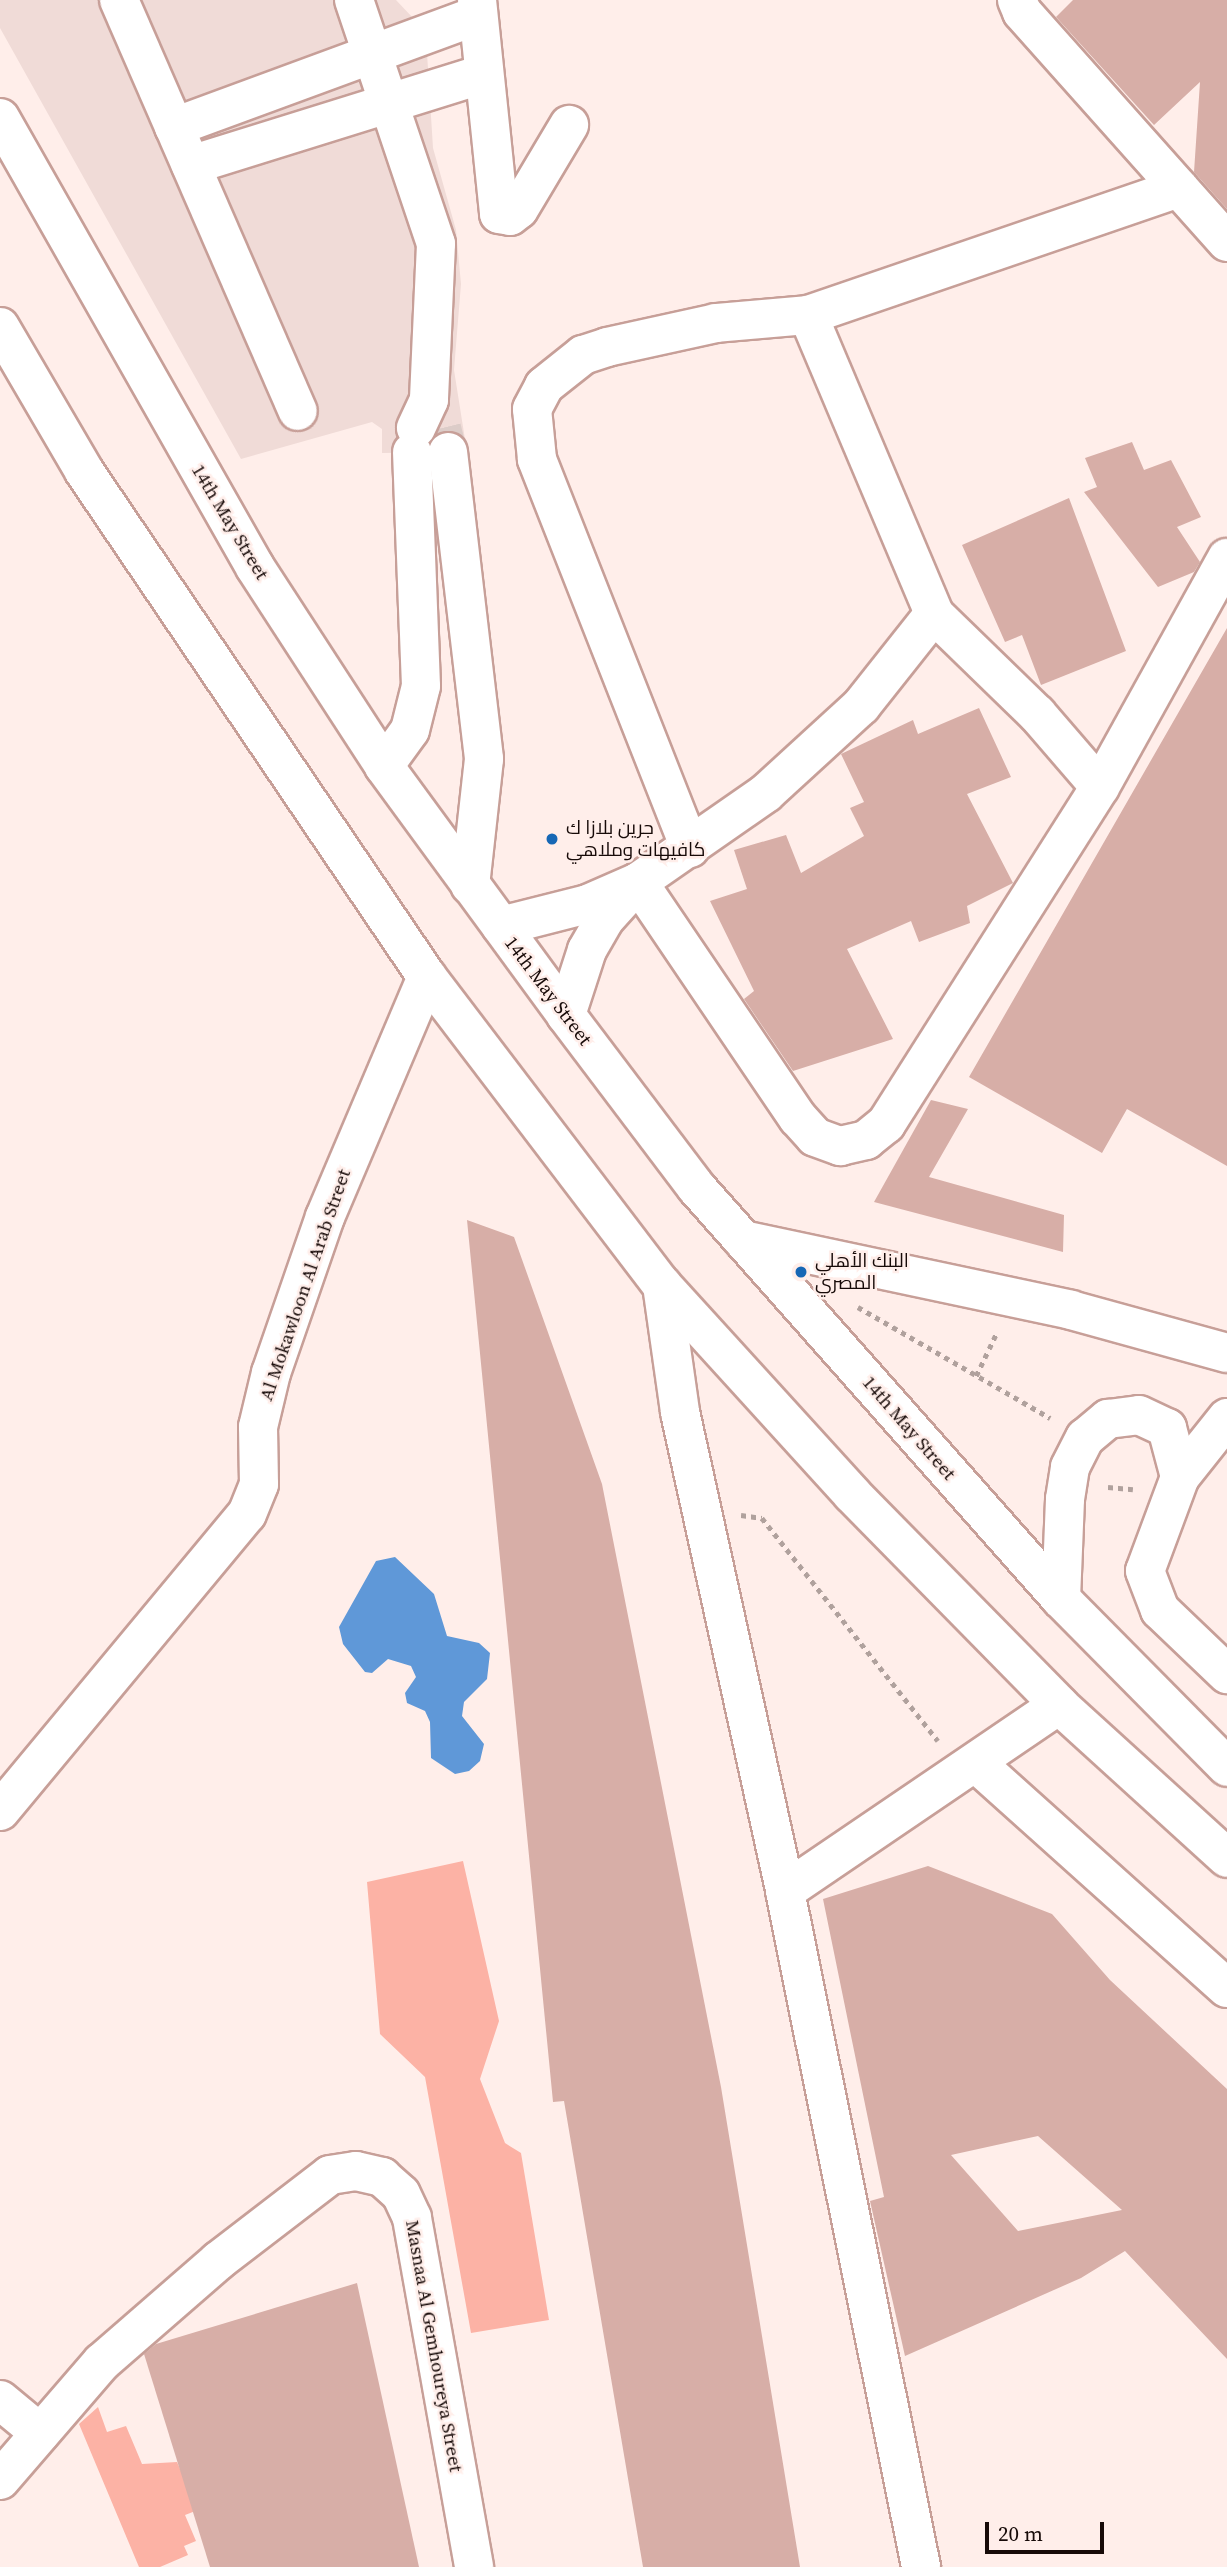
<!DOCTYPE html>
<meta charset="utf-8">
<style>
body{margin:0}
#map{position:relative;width:1227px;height:2567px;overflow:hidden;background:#ffeeea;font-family:"Source Serif 4",Cairo,serif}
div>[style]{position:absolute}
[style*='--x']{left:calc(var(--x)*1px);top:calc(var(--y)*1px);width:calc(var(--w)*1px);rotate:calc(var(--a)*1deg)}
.built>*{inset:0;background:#f0dbd7}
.green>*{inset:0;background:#fcb2a5}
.water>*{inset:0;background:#5f98d8}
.building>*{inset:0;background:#d7aea7}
.minor-tunnel>*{height:38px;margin-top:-19px;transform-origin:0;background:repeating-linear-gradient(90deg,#dcccc8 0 38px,transparent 0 57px)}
.path>*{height:4.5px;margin-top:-2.25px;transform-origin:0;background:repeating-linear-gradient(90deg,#b0a19d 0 5px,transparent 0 10px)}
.roads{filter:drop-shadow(2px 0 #c79f98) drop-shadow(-2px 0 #c79f98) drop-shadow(0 2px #c79f98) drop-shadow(0 -2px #c79f98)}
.minor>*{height:38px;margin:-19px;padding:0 19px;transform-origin:19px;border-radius:19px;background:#fff}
.major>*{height:38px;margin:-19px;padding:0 19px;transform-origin:19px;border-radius:19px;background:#fff}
.dots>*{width:19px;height:19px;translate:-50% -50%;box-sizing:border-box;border:4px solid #ffeeea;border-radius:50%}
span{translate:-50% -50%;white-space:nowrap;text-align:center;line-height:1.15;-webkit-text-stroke:5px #ffeeea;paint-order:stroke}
.street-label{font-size:19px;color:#170a08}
.poi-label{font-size:19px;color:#170a08}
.left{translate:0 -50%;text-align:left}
.scale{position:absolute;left:985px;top:2522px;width:119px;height:32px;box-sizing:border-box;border:4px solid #170a08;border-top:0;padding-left:9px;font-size:21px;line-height:24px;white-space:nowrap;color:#170a08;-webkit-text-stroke:5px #ffeeea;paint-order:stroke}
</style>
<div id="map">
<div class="built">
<div style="clip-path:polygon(0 0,396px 0,413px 18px,427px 53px,433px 148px,456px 230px,461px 284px,454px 370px,467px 452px,382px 453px,382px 429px,372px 422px,241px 459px,0 28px)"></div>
</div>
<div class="green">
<div style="clip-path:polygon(463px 1861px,499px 2021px,480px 2079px,505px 2143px,521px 2153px,549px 2320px,471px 2333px,425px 2077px,380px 2034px,367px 1882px)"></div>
<div style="clip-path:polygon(98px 2407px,107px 2432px,126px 2426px,142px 2464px,177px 2462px,198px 2510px,185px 2515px,196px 2541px,184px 2546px,188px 2555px,160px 2567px,139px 2567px,79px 2424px)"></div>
</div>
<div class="water">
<div style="clip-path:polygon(395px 1557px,434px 1594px,447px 1636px,479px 1643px,490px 1653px,487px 1679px,464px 1702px,462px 1716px,484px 1744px,480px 1761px,469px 1771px,455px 1774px,431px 1758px,430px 1722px,425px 1711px,407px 1703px,405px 1693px,416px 1677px,411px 1666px,388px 1659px,372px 1673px,365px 1672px,343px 1644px,339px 1627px,376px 1561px)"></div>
</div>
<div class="building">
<div style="clip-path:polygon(1073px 0,1227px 0,1227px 209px,1194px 172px,1200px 82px,1154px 125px,1056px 17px)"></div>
<div style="clip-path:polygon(1132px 442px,1144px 470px,1171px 460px,1201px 517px,1177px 527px,1200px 562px,1194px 572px,1158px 587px,1084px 492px,1097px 487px,1085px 458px)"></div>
<div style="clip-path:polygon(1069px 498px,1126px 651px,1041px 685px,1022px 635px,1005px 642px,962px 545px)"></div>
<div style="clip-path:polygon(1227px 628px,1227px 1166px,1127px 1109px,1102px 1153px,969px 1077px)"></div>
<div style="clip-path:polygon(979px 708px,1011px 777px,967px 794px,1013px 883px,967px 906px,970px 923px,919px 942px,911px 921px,847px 949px,893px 1039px,793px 1071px,744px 999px,754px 991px,710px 901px,747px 889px,734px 850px,786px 835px,801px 873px,864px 836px,850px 808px,864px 802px,841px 754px,913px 720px,918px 734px)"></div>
<div style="clip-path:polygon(931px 1100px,968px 1109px,929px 1177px,1064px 1215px,1063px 1252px,874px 1202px)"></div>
<div style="clip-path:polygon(467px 1220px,514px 1237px,602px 1484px,721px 2087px,800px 2567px,643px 2567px,564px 2101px,553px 2102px)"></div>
<div style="clip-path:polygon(evenodd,928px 1866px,1052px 1914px,1110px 1980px,1227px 2089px,1227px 2359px,1125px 2251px,1081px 2278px,905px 2356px,870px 2201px,884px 2197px,823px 1899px,928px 1866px,1038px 2136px,1122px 2210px,1018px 2231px,951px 2155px,1038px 2136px)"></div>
<div style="clip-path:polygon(357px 2283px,419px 2567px,210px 2567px,144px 2354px,156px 2344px)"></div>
</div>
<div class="minor-tunnel">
<div style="--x:442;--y:428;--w:25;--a:76"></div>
</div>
<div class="path">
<div style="--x:858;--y:1307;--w:222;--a:30"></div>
<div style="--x:976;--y:1376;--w:49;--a:-64.5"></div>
<div style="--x:1108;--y:1487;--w:25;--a:5"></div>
<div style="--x:741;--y:1515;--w:21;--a:8"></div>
<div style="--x:762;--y:1518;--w:284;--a:51.7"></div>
</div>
<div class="roads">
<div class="minor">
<div style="--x:119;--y:0;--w:448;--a:66.5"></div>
<div style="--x:354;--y:0;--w:257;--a:71.4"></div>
<div style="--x:436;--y:244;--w:156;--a:92.6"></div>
<div style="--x:429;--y:400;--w:31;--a:115"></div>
<div style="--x:477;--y:0;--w:215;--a:84.1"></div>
<div style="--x:499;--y:214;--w:11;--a:10"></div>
<div style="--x:510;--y:216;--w:11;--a:-38"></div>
<div style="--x:519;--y:209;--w:98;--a:-59.2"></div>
<div style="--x:1017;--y:0;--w:13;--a:67"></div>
<div style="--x:1022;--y:12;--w:308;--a:48.3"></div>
<div style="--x:174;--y:127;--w:324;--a:-20.2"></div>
<div style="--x:191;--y:165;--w:306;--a:-17.3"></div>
<div style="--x:808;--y:315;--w:324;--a:67.1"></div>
<div style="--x:934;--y:614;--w:144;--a:44.2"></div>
<div style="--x:1037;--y:714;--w:96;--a:49.2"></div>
<div style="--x:448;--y:452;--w:309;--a:83.3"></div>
<div style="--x:484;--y:759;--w:127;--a:96.3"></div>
<div style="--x:384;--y:766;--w:44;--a:-54.2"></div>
<div style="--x:410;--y:730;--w:45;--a:-76"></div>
<div style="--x:421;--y:686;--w:234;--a:-92.2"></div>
<div style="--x:690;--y:848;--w:418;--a:-111.5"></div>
<div style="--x:537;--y:459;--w:50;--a:-95.7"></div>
<div style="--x:532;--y:409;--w:26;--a:-62"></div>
<div style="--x:544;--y:386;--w:50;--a:-38.5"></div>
<div style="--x:583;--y:355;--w:25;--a:-18"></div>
<div style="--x:607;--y:347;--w:112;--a:-12.4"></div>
<div style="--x:716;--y:323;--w:92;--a:-5"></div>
<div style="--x:808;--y:315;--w:392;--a:-18.9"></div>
<div style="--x:638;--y:882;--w:285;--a:55.9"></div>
<div style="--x:798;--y:1118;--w:25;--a:48"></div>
<div style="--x:815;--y:1137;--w:27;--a:20"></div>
<div style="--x:840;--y:1146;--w:27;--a:-13"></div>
<div style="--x:866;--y:1140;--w:26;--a:-39"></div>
<div style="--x:886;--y:1124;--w:399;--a:-57.6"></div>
<div style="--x:1100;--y:787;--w:262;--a:-61"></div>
<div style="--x:501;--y:926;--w:90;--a:-14.2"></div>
<div style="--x:588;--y:904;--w:55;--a:-23.7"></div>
<div style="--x:638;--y:882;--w:156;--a:-34.8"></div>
<div style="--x:766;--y:793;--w:129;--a:-42.5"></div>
<div style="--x:861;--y:706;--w:117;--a:-51.6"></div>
<div style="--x:566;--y:1015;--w:68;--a:-72.1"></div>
<div style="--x:587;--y:950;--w:34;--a:-60"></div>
<div style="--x:604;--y:920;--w:42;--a:-47.9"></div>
<div style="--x:743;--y:1240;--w:335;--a:12"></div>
<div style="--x:1071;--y:1310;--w:162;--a:15.4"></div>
<div style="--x:662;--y:1285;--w:128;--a:81.9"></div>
<div style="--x:680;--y:1412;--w:490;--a:77.6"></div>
<div style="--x:785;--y:1891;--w:690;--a:78.62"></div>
<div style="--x:1227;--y:1418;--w:75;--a:128.5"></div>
<div style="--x:1180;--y:1477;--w:100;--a:110.4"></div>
<div style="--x:1145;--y:1571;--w:42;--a:69"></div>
<div style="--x:1160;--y:1610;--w:93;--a:43.7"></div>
<div style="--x:1061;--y:1599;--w:100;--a:-87.7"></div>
<div style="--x:1065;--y:1499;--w:32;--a:-81"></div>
<div style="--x:1070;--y:1467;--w:33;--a:-63"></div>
<div style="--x:1085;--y:1438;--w:30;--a:-40"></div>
<div style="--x:1108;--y:1419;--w:31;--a:-7"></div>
<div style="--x:1139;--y:1415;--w:31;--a:25"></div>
<div style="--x:1167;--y:1428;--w:51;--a:75.1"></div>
<div style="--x:976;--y:1763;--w:337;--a:41.9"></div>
<div style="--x:0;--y:1811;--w:386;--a:-50.3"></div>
<div style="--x:247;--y:1514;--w:32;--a:-68"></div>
<div style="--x:259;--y:1484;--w:57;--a:-91"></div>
<div style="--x:258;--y:1427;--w:56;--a:-76.5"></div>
<div style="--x:271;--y:1373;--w:165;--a:-70.9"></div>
<div style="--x:325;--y:1217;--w:261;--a:-67"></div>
<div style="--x:785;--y:1891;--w:331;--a:-34.2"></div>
<div style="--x:0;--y:2400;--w:52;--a:39.5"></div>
<div style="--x:0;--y:2480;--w:156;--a:-49.2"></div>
<div style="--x:102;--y:2362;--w:154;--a:-41"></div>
<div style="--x:218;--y:2261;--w:141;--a:-37.5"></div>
<div style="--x:330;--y:2175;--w:26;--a:-9"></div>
<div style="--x:356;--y:2171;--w:27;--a:13"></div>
<div style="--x:382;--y:2177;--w:25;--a:42"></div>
<div style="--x:401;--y:2194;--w:26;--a:65"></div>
<div style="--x:412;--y:2218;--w:354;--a:79.9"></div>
</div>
<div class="major">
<div style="--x:0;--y:118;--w:516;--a:60.41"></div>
<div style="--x:255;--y:567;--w:237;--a:57"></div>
<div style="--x:384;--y:766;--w:308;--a:53.8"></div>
<div style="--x:566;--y:1015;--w:216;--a:52.9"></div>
<div style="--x:696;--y:1187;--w:550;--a:48.46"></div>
<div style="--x:1061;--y:1599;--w:236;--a:45.3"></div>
<div style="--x:0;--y:327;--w:167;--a:59.7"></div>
<div style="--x:84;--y:471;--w:611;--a:55.87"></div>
<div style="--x:427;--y:977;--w:387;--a:52.7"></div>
<div style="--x:662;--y:1285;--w:282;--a:47.7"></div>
<div style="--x:852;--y:1494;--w:296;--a:45.5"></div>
<div style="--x:1059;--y:1705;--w:227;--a:42.3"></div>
</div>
</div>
<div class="dots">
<div style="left:552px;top:839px;background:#1667b5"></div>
<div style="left:801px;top:1272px;background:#1667b5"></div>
</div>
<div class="street-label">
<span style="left:230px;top:522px;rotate:59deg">14th May Street</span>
<span style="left:548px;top:991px;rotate:53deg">14th May Street</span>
<span style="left:305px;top:1285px;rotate:-71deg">Al Mokawloon Al Arab Street</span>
<span style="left:909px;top:1428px;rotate:49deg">14th May Street</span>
<span style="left:434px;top:2346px;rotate:80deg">Masnaa Al Gemhoureya Street</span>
</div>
<div class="poi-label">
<span class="left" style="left:566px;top:839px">جرين بلازا ك<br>كافيهات وملاهي</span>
<span class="left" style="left:815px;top:1272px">البنك الأهلي<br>المصري</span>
</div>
<div class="scale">20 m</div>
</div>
